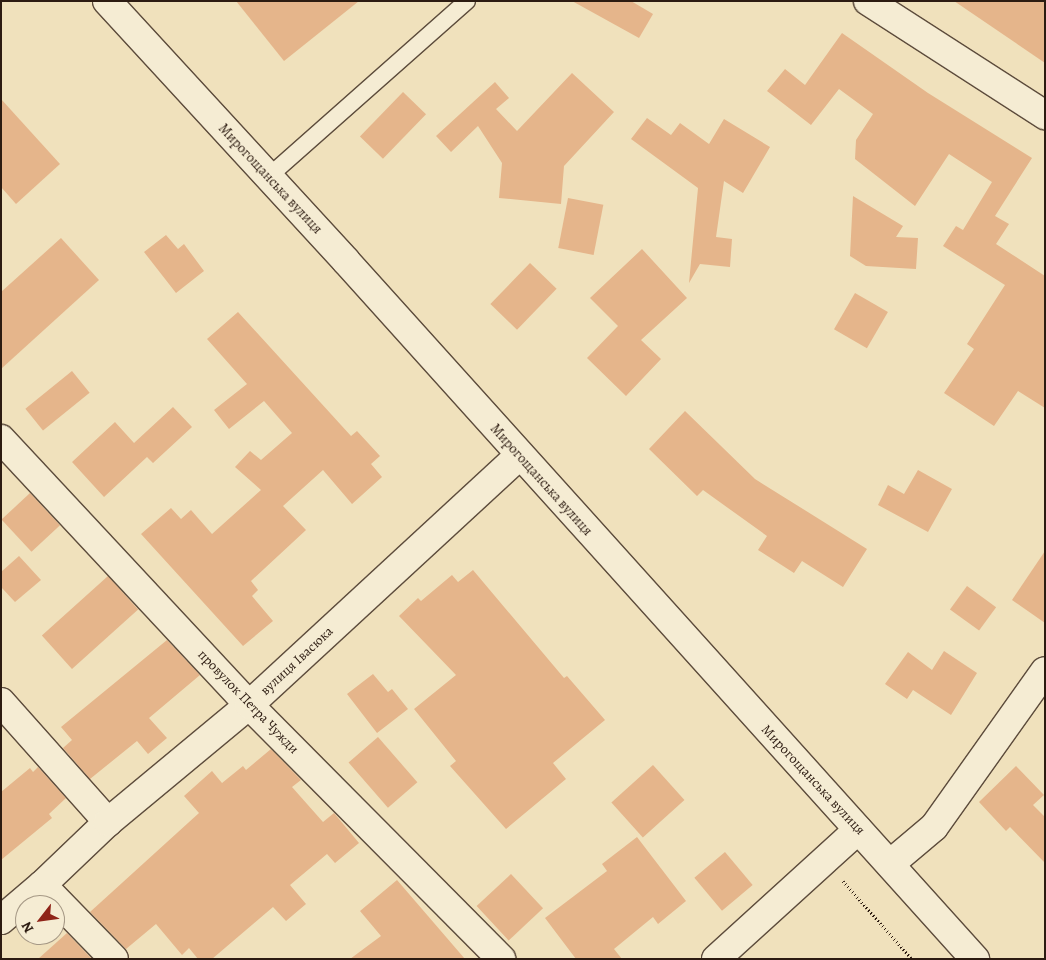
<!DOCTYPE html>
<meta charset="utf-8">
<style>
body{margin:0}
#map{position:relative;width:1046px;height:960px;overflow:hidden;background:#f0e1bc;font-family:Alegreya,serif}
div>[style]{position:absolute}
[style*='--x']{left:calc(var(--x)*1px);top:calc(var(--y)*1px);width:calc(var(--w)*1px);rotate:calc(var(--a)*1deg)}
.building>*{inset:0;background:#e5b58b;transform-origin:0 0}
.path>*{height:3px;margin-top:-1.5px;transform-origin:0;background:repeating-linear-gradient(90deg,#2c1b11 0 1px,transparent 0 3.5px)}
.roads{filter:drop-shadow(1px 0 #5d4c3c) drop-shadow(-1px 0 #5d4c3c) drop-shadow(0 1px #5d4c3c) drop-shadow(0 -1px #5d4c3c)}
.lane>*{height:16px;margin:-8px;padding:0 8px;transform-origin:8px;border-radius:8px;background:#f5ecd3}
.street>*{height:28px;margin:-14px;padding:0 14px;transform-origin:14px;border-radius:14px;background:#f5ecd3}
.secondary>*{height:28px;margin:-14px;padding:0 14px;transform-origin:14px;border-radius:14px;background:#f5ecd3}
span{translate:-50% -50%;white-space:nowrap;text-align:center;line-height:1.15;-webkit-text-stroke:4px #f5ecd3;paint-order:stroke}
.street-label{font-size:14px;color:#2c1b11}
.frame{position:absolute;inset:0;border:2px solid #2c1b11;pointer-events:none}
.north{position:absolute;left:15px;top:895px;width:50px;height:50px;box-sizing:border-box;background:#f5ecd3;border:1px solid #a59885;border-radius:50%;rotate:240deg;font-size:14px;font-weight:700;line-height:20px;text-align:center;color:#2c1b11}
.north::after{content:'';display:block;margin:auto;width:18px;height:22px;background:#8f2418;clip-path:polygon(50% 0,100% 100%,50% 72%,0 100%)}
</style>
<div id="map">
<div class="building">
<div style="clip-path:polygon(236px 1px,359px 1px,284px 61px)"></div>
<div style="clip-path:polygon(572px 1px,631px 1px,653px 14px,639px 38px)"></div>
<div style="clip-path:polygon(954px 1px,1045px 1px,1045px 63px)"></div>
<div style="clip-path:polygon(842px 33px,928px 93px,1032px 158px,995px 216px,1009px 224px,996px 244px,1045px 276px,1045px 408px,1018px 391px,994px 426px,944px 393px,974px 349px,967px 344px,1005px 285px,943px 246px,956px 226px,963px 230px,992px 182px,949px 154px,915px 206px,855px 159px,856px 140px,873px 114px,839px 89px,811px 125px,767px 91px,785px 69px,805px 85px)"></div>
<div style="clip-path:polygon(572px 73px,614px 112px,564px 166px,561px 204px,499px 198px,502px 163px,478px 126px,451px 152px,436px 136px,495px 82px,509px 98px,496px 109px,517px 131px)"></div>
<div style="left:403px;top:92px;width:32px;height:62px;rotate:44deg"></div>
<div style="clip-path:polygon(1px 99px,60px 164px,16px 204px,1px 187px)"></div>
<div style="clip-path:polygon(647px 118px,671px 135px,680px 123px,709px 144px,724px 119px,770px 147px,743px 193px,724px 181px,716px 237px,732px 239px,730px 267px,700px 264px,689px 283px,698px 188px,631px 139px)"></div>
<div style="clip-path:polygon(853px 196px,903px 226px,896px 237px,918px 238px,916px 269px,866px 266px,850px 256px)"></div>
<div style="left:568px;top:198px;width:36px;height:51px;rotate:11deg"></div>
<div style="clip-path:polygon(166px 235px,178px 249px,184px 244px,204px 271px,176px 293px,144px 252px)"></div>
<div style="clip-path:polygon(61px 238px,99px 280px,1px 369px,1px 292px)"></div>
<div style="clip-path:polygon(642px 249px,687px 298px,641px 340px,661px 359px,626px 396px,587px 358px,618px 326px,590px 298px)"></div>
<div style="left:530px;top:263px;width:37px;height:57px;rotate:44deg"></div>
<div style="left:855px;top:293px;width:38px;height:42px;rotate:30deg"></div>
<div style="clip-path:polygon(238px 312px,351px 436px,357px 431px,380px 456px,371px 464px,382px 477px,352px 504px,323px 470px,283px 506px,306px 530px,251px 581px,258px 590px,252px 596px,273px 621px,243px 646px,141px 534px,171px 508px,181px 519px,191px 510px,212px 534px,261px 490px,235px 467px,250px 451px,261px 460px,292px 433px,264px 401px,229px 429px,214px 410px,247px 384px,207px 339px)"></div>
<div style="left:72px;top:371px;width:28px;height:60px;rotate:51deg"></div>
<div style="clip-path:polygon(173px 407px,192px 427px,153px 463px,147px 457px,104px 497px,72px 462px,115px 422px,134px 443px)"></div>
<div style="clip-path:polygon(685px 411px,755px 479px,867px 549px,843px 587px,802px 561px,794px 573px,758px 550px,767px 536px,703px 490px,697px 496px,649px 449px)"></div>
<div style="clip-path:polygon(918px 470px,952px 489px,928px 532px,878px 505px,888px 485px,904px 494px)"></div>
<div style="left:30px;top:493px;width:44px;height:39px;rotate:47deg"></div>
<div style="clip-path:polygon(1045px 551px,1045px 623px,1012px 600px)"></div>
<div style="clip-path:polygon(19px 556px,41px 580px,15px 602px,1px 587px,1px 572px)"></div>
<div style="clip-path:polygon(473px 570px,564px 678px,567px 676px,605px 720px,553px 763px,566px 779px,506px 829px,450px 766px,456px 761px,414px 709px,456px 675px,399px 616px,418px 598px,421px 601px,452px 575px,458px 582px)"></div>
<div style="left:108px;top:576px;width:45px;height:89px;rotate:48deg"></div>
<div style="left:967px;top:586px;width:36px;height:29px;rotate:36deg"></div>
<div style="clip-path:polygon(167px 640px,200px 675px,149px 718px,167px 738px,148px 754px,137px 741px,90px 779px,63px 748px,72px 740px,61px 727px)"></div>
<div style="clip-path:polygon(944px 651px,977px 673px,951px 715px,913px 690px,907px 699px,885px 684px,908px 652px,932px 670px)"></div>
<div style="clip-path:polygon(373px 674px,388px 692px,392px 689px,408px 709px,377px 733px,347px 694px)"></div>
<div style="left:378px;top:737px;width:60px;height:39px;rotate:49deg"></div>
<div style="clip-path:polygon(271px 749px,301px 780px,292px 787px,323px 822px,334px 813px,359px 843px,335px 863px,327px 854px,290px 885px,306px 904px,286px 921px,273px 907px,212px 959px,198px 959px,189px 948px,182px 955px,156px 924px,126px 949px,90px 912px,199px 813px,184px 796px,212px 771px,222px 783px,243px 766px,246px 770px)"></div>
<div style="left:653px;top:765px;width:47px;height:56px;rotate:48deg"></div>
<div style="clip-path:polygon(1016px 766px,1044px 795px,1033px 805px,1045px 817px,1045px 863px,1010px 827px,1006px 831px,979px 802px)"></div>
<div style="clip-path:polygon(38px 767px,66px 798px,49px 814px,52px 818px,1px 860px,1px 792px,30px 768px,33px 772px)"></div>
<div style="clip-path:polygon(637px 837px,686px 901px,658px 924px,653px 917px,614px 949px,622px 959px,576px 959px,545px 918px,607px 871px,602px 864px)"></div>
<div style="left:725px;top:852px;width:43px;height:40px;rotate:50deg"></div>
<div style="left:511px;top:874px;width:47px;height:47px;rotate:47deg"></div>
<div style="clip-path:polygon(397px 880px,465px 959px,350px 959px,381px 936px,360px 911px)"></div>
<div style="clip-path:polygon(67px 933px,92px 959px,38px 959px)"></div>
</div>
<div class="path">
<div style="--x:843;--y:881;--w:104;--a:48.5"></div>
</div>
<div class="roads">
<div class="lane">
<div style="--x:267;--y:178;--w:267;--a:-41.5"></div>
</div>
<div class="street">
<div style="--x:868;--y:1;--w:211;--a:32.8"></div>
<div style="--x:1;--y:439;--w:364;--a:47"></div>
<div style="--x:249;--y:705;--w:358;--a:45.2"></div>
<div style="--x:1;--y:702;--w:161;--a:48.3"></div>
<div style="--x:890;--y:864;--w:57;--a:-40.1"></div>
<div style="--x:934;--y:827;--w:191;--a:-54.6"></div>
<div style="--x:42;--y:885;--w:103;--a:45.8"></div>
<div style="--x:1;--y:920;--w:54;--a:-40.5"></div>
<div style="--x:42;--y:885;--w:91;--a:-43.7"></div>
<div style="--x:108;--y:822;--w:183;--a:-39.7"></div>
<div style="--x:249;--y:705;--w:367;--a:-42.7"></div>
<div style="--x:716;--y:959;--w:192;--a:-42.3"></div>
</div>
<div class="secondary">
<div style="--x:107;--y:1;--w:353;--a:47.4"></div>
<div style="--x:346;--y:261;--w:940;--a:47.98"></div>
</div>
</div>
<div class="street-label">
<span style="left:270px;top:179px;rotate:47deg">Мирогощанська вулиця</span>
<span style="left:541px;top:480px;rotate:48deg">Мирогощанська вулиця</span>
<span style="left:297px;top:661px;rotate:-43deg">вулиця Івасюка</span>
<span style="left:248px;top:702px;rotate:46deg">провулок Петра Чужди</span>
<span style="left:813px;top:780px;rotate:47deg">Мирогощанська вулиця</span>
</div>
<div class="frame"></div>
<div class="north">N</div>
</div>
